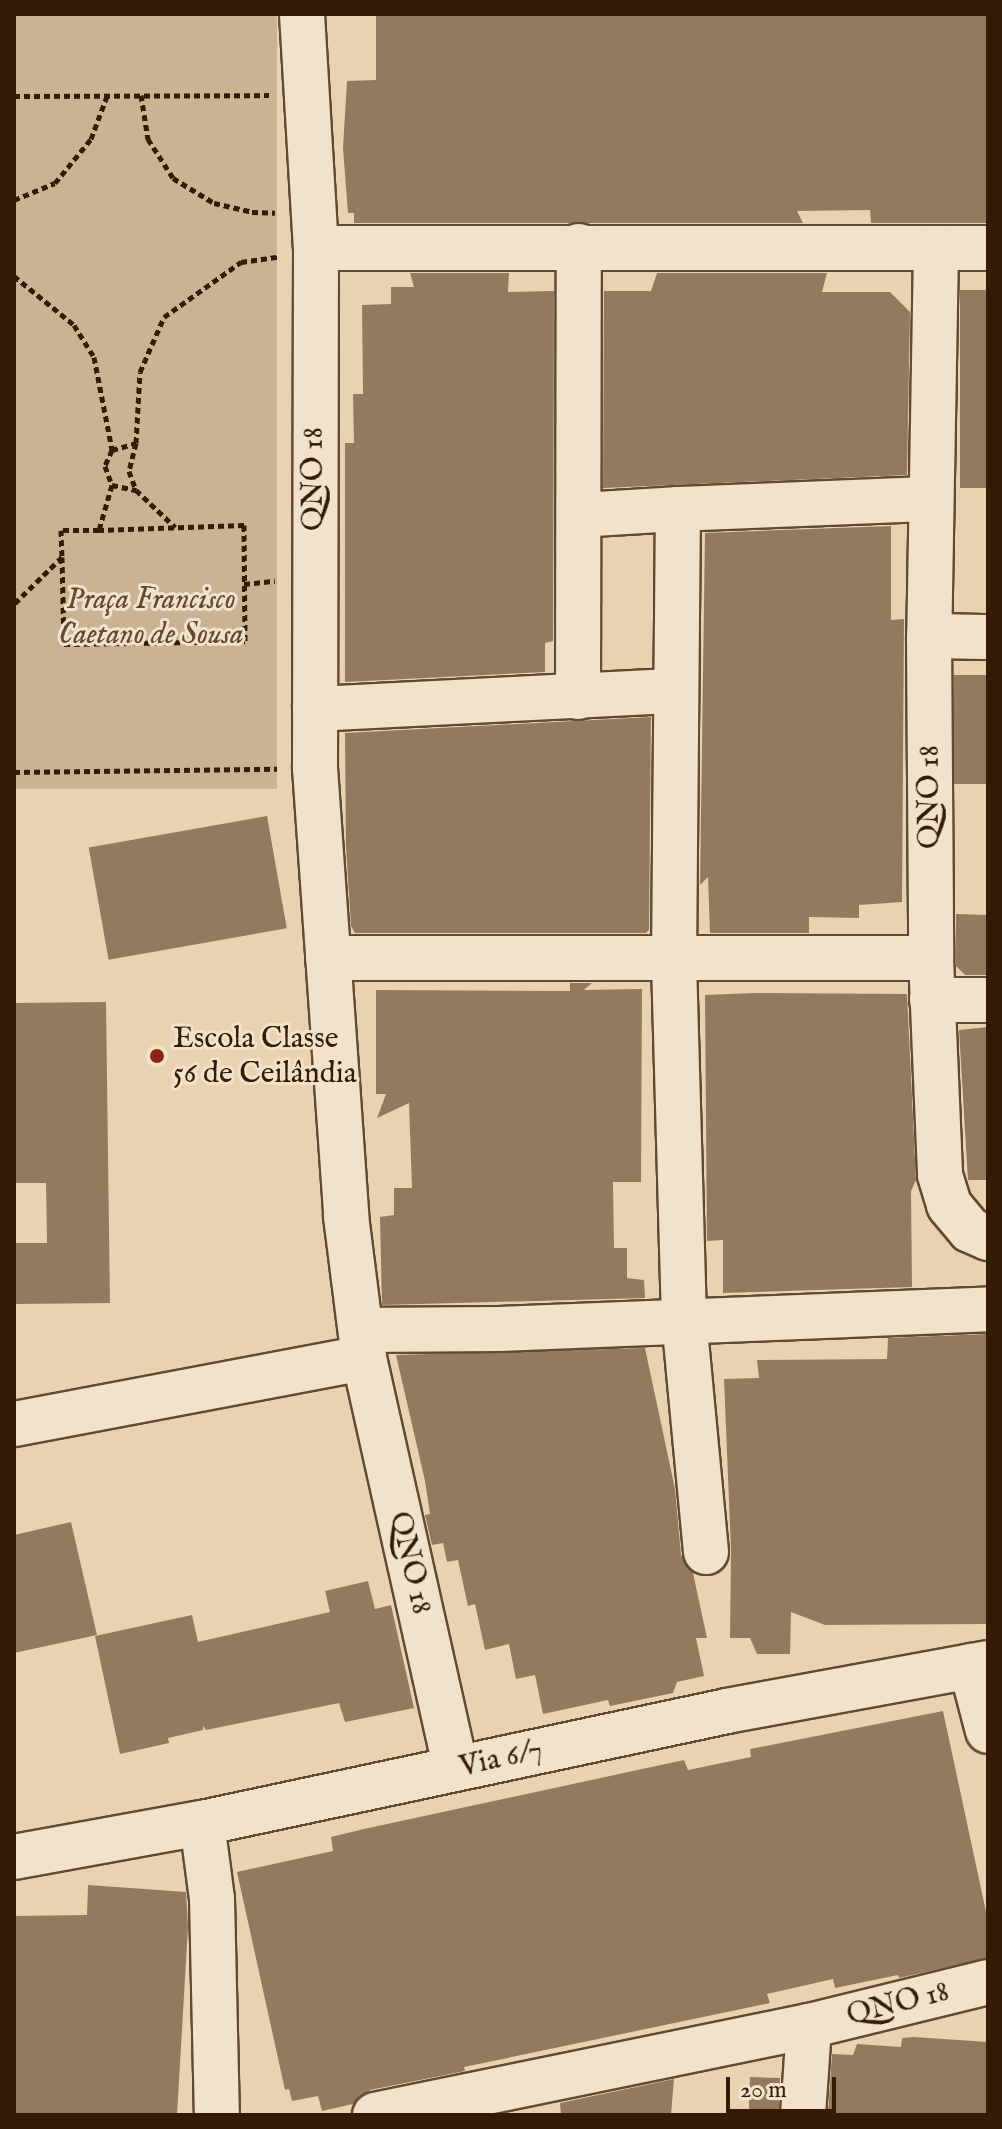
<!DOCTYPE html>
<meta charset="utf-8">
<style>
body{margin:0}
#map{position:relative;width:1002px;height:2129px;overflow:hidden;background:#e9d2b0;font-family:"IM FELL English",serif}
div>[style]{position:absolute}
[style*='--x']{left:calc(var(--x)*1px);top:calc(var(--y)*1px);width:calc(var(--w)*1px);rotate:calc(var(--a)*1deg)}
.green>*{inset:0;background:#cab393;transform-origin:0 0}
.building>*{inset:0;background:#937a5e;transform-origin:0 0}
.path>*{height:5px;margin-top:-2.5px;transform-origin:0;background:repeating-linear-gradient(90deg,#351b05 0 6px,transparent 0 10px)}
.roads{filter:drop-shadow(2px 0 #624930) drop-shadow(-2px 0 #624930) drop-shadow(0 2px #624930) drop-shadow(0 -2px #624930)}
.minor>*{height:44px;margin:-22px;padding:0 22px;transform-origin:22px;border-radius:22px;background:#f1e2cc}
.dots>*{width:22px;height:22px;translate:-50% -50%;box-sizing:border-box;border:4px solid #f1e2cc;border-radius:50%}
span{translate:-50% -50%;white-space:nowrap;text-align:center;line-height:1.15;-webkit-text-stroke:6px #f1e2cc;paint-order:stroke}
.street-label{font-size:30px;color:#351b05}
.park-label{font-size:30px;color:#624930;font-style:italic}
.poi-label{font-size:30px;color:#351b05}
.left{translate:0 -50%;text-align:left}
.frame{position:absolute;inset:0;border:16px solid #351b05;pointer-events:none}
.scale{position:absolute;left:726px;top:2077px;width:110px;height:36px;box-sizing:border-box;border:4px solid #351b05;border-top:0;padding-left:10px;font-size:24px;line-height:28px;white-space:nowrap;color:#351b05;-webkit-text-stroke:6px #f1e2cc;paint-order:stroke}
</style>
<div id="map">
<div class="green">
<div style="left:14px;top:14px;width:263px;height:775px"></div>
</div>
<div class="building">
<div style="clip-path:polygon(988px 14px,988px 223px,871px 223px,870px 210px,797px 211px,803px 223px,354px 223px,354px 213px,348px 213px,343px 148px,347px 81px,376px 80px,376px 15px)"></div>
<div style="clip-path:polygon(410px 273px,509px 273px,508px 292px,554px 291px,553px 641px,545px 643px,545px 672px,345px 682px,345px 443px,354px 443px,353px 394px,363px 394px,362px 305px,391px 304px,391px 287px,414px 287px)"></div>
<div style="clip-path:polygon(657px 273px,827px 273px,822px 292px,890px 292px,910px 312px,907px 475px,603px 488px,604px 291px,651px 291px)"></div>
<div style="left:960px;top:290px;width:28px;height:198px"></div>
<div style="clip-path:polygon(891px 526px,891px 620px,904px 619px,902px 902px,859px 905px,859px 918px,809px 917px,809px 933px,710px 933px,708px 877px,700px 885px,705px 533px)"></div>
<div style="left:954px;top:675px;width:34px;height:109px"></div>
<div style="clip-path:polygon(651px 717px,649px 930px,646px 933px,355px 933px,351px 926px,346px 847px,345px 733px)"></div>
<div style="left:267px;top:816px;width:114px;height:181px;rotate:80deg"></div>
<div style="clip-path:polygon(956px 914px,988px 915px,988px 975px,965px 975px,956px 966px)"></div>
<div style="clip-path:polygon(570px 983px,592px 983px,584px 990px,642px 989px,641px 1182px,613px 1182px,614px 1248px,627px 1248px,627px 1278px,644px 1280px,645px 1298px,382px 1305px,380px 1217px,394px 1215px,394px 1188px,412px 1188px,409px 1103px,377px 1118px,386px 1094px,376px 1094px,376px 990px,570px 991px)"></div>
<div style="clip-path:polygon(756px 993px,907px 994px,916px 1180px,911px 1191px,912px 1287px,723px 1293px,723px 1240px,707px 1241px,705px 995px)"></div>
<div style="clip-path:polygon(106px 1002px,110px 1303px,14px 1304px,14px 1243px,47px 1243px,46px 1183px,14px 1183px,14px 1003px)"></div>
<div style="clip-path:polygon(988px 1027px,988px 1180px,968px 1180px,959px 1030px)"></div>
<div style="clip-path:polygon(987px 1334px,988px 1624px,825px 1625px,791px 1612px,790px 1654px,757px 1654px,750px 1638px,730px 1638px,731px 1550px,724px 1379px,759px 1378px,757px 1360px,887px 1359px,888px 1338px)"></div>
<div style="clip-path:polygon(645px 1348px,675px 1489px,681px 1555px,693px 1573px,707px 1638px,696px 1638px,704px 1676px,677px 1682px,673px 1693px,610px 1706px,608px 1700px,543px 1714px,535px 1675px,516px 1679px,509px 1644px,485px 1650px,475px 1604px,468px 1606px,458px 1560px,447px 1562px,443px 1543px,432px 1545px,425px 1515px,430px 1514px,425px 1481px,396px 1355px)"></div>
<div style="clip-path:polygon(71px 1522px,97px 1635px,14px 1653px,14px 1535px)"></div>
<div style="clip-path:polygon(368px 1581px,375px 1609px,391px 1605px,414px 1708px,345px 1722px,339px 1703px,206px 1730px,203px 1726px,203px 1730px,168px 1738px,169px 1743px,120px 1754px,95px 1636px,192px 1615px,198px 1642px,330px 1612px,325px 1591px)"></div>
<div style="clip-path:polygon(943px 1711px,988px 1921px,988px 1958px,899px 1978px,898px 1975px,835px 1988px,833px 1979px,767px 1994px,770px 2003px,464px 2067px,465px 2071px,370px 2090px,353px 2104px,322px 2111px,318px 2096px,292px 2101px,289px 2089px,285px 2090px,237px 1872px,333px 1851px,331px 1837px,364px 1829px,684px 1760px,688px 1770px,751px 1757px,750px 1749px)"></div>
<div style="clip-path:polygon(88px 1885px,186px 1892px,188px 1927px,177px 2115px,14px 2115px,14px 1916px,87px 1915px)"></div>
<div style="clip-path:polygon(914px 2037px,988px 2042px,988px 2115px,828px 2115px,832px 2054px,853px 2055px,857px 2044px,901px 2047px,902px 2038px)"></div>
<div style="left:750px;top:2077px;width:30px;height:38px;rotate:2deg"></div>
<div style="clip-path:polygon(674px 2079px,671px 2115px,561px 2115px,560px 2103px)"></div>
</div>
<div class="path">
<div style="--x:141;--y:95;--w:45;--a:81"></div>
<div style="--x:148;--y:139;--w:46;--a:57.3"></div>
<div style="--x:173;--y:178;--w:48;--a:31.4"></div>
<div style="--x:214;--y:203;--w:39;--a:13"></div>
<div style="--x:252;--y:212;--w:23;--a:2"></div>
<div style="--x:14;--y:96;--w:255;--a:-0.2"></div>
<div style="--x:14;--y:200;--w:44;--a:-22.5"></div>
<div style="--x:55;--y:183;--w:57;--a:-50.7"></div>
<div style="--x:91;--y:139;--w:46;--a:-69.6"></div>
<div style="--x:14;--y:276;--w:77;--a:39.2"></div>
<div style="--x:74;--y:325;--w:38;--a:58"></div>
<div style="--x:94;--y:357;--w:95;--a:79"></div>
<div style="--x:112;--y:450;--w:17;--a:114"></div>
<div style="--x:105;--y:466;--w:20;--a:70"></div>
<div style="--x:112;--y:485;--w:47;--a:106.1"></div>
<div style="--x:99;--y:530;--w:38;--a:180"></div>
<div style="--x:61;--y:530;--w:27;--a:88"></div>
<div style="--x:62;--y:557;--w:67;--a:135.6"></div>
<div style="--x:136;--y:443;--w:71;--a:-86.8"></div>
<div style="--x:140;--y:372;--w:60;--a:-66.4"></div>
<div style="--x:164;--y:317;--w:95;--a:-35.5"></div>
<div style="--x:241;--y:262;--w:37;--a:-8"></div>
<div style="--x:112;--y:450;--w:25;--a:-16"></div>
<div style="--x:136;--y:443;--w:29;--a:104"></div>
<div style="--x:129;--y:471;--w:20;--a:70"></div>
<div style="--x:112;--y:485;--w:25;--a:12"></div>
<div style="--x:136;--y:490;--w:54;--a:43.5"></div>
<div style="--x:62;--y:557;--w:87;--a:88.7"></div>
<div style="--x:64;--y:644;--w:181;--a:-0.9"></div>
<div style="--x:245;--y:641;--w:116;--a:-90.5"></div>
<div style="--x:244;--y:525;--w:145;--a:178"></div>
<div style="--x:244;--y:584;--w:31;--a:-6"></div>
<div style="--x:14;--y:772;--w:263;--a:-0.7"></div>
</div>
<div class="roads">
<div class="minor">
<div style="--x:302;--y:14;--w:234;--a:86.6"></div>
<div style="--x:316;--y:248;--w:520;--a:90.11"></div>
<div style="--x:315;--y:768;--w:449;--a:86"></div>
<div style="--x:346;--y:1216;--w:143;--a:82.8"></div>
<div style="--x:364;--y:1358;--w:420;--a:77.4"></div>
<div style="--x:316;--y:248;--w:672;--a:0"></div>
<div style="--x:936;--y:249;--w:387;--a:91"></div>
<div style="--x:929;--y:636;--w:322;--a:89.6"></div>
<div style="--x:931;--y:958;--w:217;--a:87.6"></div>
<div style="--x:940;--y:1175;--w:31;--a:73"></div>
<div style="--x:949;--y:1205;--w:33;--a:50"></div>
<div style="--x:970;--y:1230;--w:20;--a:24"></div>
<div style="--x:579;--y:515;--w:99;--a:-3.5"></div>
<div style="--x:929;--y:636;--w:59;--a:1"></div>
<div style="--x:578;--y:697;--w:451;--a:-89.9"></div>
<div style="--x:315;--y:709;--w:359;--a:-2.9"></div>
<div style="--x:328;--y:958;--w:603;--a:0"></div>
<div style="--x:932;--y:1000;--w:56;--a:0"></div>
<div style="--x:361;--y:1330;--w:138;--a:-0.4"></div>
<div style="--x:499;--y:1329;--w:489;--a:-2.3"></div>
<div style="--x:14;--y:1424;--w:356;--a:-10.7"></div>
<div style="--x:706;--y:1552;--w:233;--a:-95.4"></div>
<div style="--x:684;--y:1320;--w:359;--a:-91.6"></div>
<div style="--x:674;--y:961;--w:452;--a:-89.5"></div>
<div style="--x:678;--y:509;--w:252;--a:-2.3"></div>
<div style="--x:971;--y:1666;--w:67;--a:75.3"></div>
<div style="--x:202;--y:1823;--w:77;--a:82.5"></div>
<div style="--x:212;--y:1899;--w:216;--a:88.7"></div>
<div style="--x:14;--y:1857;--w:191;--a:-10.3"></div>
<div style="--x:202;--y:1823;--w:537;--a:-12.04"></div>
<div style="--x:727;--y:1711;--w:265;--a:-10.4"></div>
<div style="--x:375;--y:2115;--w:443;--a:-11.6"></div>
<div style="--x:809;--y:2026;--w:184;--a:-13.8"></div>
<div style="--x:803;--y:2115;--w:89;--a:-86.1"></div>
</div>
</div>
<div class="dots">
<div style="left:157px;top:1056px;background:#8f2418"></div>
</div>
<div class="street-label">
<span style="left:314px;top:479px;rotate:-90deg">QNO 18</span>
<span style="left:930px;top:797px;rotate:-90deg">QNO 18</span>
<span style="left:410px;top:1563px;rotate:77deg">QNO 18</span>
<span style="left:501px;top:1759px;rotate:-12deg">Via 6/7</span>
<span style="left:898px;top:2004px;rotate:-14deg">QNO 18</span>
</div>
<div class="park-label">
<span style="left:151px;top:617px">Praça Francisco<br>Caetano de Sousa</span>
</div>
<div class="poi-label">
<span class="left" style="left:173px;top:1056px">Escola Classe<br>56 de Ceilândia</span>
</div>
<div class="frame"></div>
<div class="scale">20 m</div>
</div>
